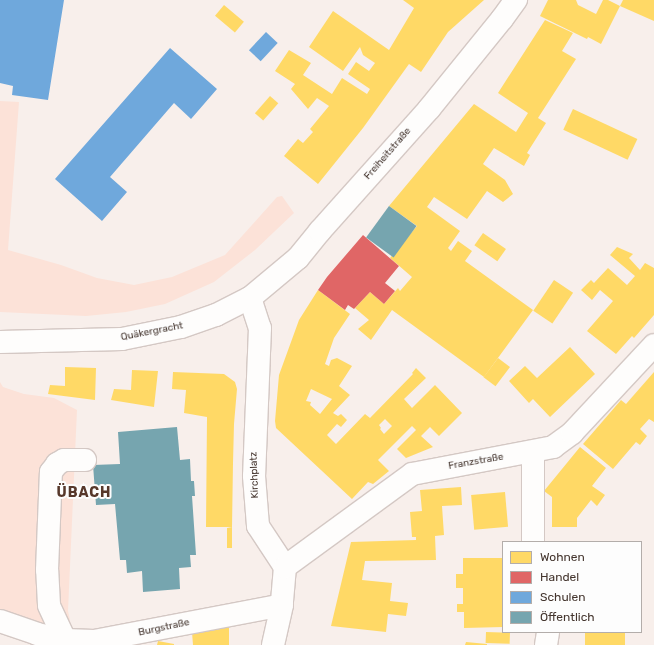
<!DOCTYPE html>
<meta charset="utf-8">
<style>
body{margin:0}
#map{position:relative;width:654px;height:645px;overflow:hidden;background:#f8efeb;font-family:Rubik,sans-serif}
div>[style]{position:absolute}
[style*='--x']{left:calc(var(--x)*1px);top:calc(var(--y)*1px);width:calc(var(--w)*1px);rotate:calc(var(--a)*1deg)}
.green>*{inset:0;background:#fce2d8}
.homes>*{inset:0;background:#ffd966;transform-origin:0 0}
.shops>*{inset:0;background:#e06666}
.schools>*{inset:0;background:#6fa8dc;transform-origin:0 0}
.public>*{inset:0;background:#76a5af;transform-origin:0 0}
.roads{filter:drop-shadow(1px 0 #d4c8c4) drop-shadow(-1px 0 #d4c8c4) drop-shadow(0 1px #d4c8c4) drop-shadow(0 -1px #d4c8c4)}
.minor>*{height:22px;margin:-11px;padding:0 11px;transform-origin:11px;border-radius:11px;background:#fefdfc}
span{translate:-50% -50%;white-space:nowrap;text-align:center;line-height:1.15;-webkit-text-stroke:4px #fdfdfd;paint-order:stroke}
.street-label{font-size:10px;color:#44352e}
.district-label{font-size:14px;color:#57382b;font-weight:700;letter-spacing:1px}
.legend{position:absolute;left:502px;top:541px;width:140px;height:92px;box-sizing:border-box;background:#fdfdfd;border:1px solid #b3adaa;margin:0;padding:5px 7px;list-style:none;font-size:12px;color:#44352e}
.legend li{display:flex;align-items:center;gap:8px;height:20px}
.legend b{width:20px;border:1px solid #b3adaa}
</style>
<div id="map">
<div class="green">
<div style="clip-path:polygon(0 101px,19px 102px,8px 250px,61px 265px,97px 278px,134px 285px,172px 277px,225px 255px,277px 197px,282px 196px,294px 213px,255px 250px,214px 282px,165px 304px,126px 312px,86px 316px,0 312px)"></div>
<div style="clip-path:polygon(0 382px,3px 387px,24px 394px,54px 398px,77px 410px,68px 611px,70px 620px,51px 629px,0 612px)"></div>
</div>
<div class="homes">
<div style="clip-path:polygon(403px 0,484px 0,448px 32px,421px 72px,409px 64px,363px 128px,318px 184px,284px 156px,298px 139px,303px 143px,313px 132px,310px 129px,329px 106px,317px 98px,308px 109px,291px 89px,295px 84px,275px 71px,289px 50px,311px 63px,303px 75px,332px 94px,342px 78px,367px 94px,370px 89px,348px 74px,356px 62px,369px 71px,375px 63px,363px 55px,360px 47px,343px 71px,309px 47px,333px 11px,389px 50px,414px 8px)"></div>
<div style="clip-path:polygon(548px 0,576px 0,578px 5px,596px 14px,603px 0,608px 0,620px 6px,601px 44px,588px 37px,587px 39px,540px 16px)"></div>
<div style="clip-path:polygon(623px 0,654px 0,654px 21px,620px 6px)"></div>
<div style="left:224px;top:5px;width:26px;height:14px;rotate:40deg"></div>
<div style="clip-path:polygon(545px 20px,573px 33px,562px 51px,576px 59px,538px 118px,546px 123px,527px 153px,530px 155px,524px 166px,494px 148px,483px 164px,505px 180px,513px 194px,503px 202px,487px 191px,467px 219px,434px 197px,427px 207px,460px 231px,448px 248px,451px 251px,458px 241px,472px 251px,465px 261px,533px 310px,484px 377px,392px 310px,371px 340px,358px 329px,369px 320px,355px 308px,370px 292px,384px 304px,398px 288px,400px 291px,412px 277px,390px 258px,417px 226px,389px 206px,474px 104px,516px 132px,528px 113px,498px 93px)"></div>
<div style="left:270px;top:96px;width:11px;height:23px;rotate:41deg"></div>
<div style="left:573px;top:109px;width:71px;height:23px;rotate:25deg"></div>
<div style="left:483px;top:233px;width:28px;height:15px;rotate:35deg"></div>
<div style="clip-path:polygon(617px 247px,633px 254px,629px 258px,640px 270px,645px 263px,654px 268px,654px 315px,634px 338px,632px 336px,616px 354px,587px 331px,613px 301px,600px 290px,592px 300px,581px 290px,591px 280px,594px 283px,608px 268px,627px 285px,635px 276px,610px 255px)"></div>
<div style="left:554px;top:280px;width:23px;height:37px;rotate:34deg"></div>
<div style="clip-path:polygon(evenodd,318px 290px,350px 314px,334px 338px,325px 364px,329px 366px,331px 360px,337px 358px,352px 366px,339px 386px,350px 395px,333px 413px,338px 416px,341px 414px,347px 420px,341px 427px,337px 424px,327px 435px,336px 444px,365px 414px,370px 418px,413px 374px,412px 373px,416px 368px,426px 378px,404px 399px,412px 408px,435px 385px,462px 413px,439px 436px,430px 427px,421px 436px,433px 447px,406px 458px,397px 449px,416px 430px,412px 426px,378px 460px,389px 471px,373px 484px,368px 482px,352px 499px,276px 428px,275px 421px,279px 375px,299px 320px,318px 290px,311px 389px,332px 399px,320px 414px,310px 405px,311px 402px,306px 401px,311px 389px,318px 290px,385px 419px,392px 426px,384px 434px,380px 429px,381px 428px,379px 425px,385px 419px)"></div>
<div style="clip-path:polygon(570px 347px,595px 374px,550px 417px,533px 399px,529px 403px,509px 381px,525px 366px,537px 378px)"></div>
<div style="left:498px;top:358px;width:15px;height:24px;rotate:37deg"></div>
<div style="clip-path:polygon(65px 367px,96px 368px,95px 400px,48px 394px,50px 385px,65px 386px)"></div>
<div style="clip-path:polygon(132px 370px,158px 371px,154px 407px,111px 400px,114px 389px,131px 390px)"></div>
<div style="clip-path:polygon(173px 372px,224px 374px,235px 382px,237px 389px,234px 424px,233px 463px,232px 527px,232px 548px,227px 548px,227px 528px,232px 527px,206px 527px,207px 417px,184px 413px,186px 390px,172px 389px)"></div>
<div style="clip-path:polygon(654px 372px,654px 422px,649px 419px,640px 429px,647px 436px,640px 445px,636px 442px,613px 469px,583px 444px,621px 400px,626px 404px)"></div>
<div style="clip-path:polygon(580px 447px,606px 468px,592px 486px,605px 495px,597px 506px,591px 500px,577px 518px,577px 527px,552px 527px,552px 497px,544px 491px)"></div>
<div style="clip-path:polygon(461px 487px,462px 505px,442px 506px,444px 535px,435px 536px,436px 560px,365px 561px,362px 580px,392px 583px,390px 601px,408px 603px,406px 616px,388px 614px,386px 632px,331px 626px,351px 542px,416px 540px,416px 537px,412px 537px,410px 512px,422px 511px,420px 490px)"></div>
<div style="left:505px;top:492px;width:35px;height:34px;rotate:85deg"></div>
<div style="clip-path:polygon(463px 558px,502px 558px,503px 627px,464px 628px,464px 612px,457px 612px,457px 604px,463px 604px,463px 588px,456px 588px,456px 574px,463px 574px)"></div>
<div style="clip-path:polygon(229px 627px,229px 645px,193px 645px,192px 632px)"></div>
<div style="left:486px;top:632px;width:24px;height:11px;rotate:2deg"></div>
<div style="left:585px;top:632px;width:40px;height:13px"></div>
<div style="clip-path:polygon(158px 641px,174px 644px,174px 645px,157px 645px)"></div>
<div style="clip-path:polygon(466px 642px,487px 644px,487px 645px,465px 645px)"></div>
</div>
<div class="shops">
<div style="clip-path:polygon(363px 235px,399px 266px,385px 283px,395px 291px,384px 304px,370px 292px,354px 309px,348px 305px,345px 310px,318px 290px,327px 277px)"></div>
</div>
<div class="schools">
<div style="clip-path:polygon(0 0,64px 0,48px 100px,12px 95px,13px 86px,0 83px)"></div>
<div style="left:266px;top:32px;width:16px;height:25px;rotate:43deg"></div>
<div style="clip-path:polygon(170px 48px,217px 89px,191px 119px,174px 103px,110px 177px,127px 192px,102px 221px,55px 179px)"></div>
</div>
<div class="public">
<div style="left:389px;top:206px;width:34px;height:39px;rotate:36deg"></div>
<div style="clip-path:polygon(177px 427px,180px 460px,190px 459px,191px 481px,194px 481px,195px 496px,192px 496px,196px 555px,190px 555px,191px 567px,179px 568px,180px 589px,143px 592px,142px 571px,127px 573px,126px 560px,120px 560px,115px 504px,96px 505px,93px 465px,120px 464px,118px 432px)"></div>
</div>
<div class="roads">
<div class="minor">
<div style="--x:250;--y:298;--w:32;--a:72"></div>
<div style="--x:260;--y:328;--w:148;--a:92.3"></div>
<div style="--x:254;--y:476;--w:50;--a:85.4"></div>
<div style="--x:258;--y:526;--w:49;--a:56.6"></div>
<div style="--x:285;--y:567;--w:38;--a:95"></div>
<div style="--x:282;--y:605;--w:41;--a:102.7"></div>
<div style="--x:0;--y:342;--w:122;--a:-1.4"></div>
<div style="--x:122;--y:339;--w:60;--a:-11.5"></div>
<div style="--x:181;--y:327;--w:37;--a:-19"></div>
<div style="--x:216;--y:315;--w:38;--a:-27"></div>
<div style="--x:250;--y:298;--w:62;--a:-39.8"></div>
<div style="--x:298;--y:258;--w:35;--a:-51"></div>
<div style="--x:320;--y:231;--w:164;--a:-48.2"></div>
<div style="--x:429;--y:109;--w:116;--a:-51"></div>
<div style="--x:502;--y:19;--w:24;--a:-54"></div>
<div style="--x:533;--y:452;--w:90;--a:90"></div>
<div style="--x:285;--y:567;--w:157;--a:-36.2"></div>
<div style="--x:412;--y:474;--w:144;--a:-10.8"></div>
<div style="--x:553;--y:447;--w:24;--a:-36"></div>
<div style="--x:572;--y:433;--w:120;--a:-47"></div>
<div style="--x:0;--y:621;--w:39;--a:19"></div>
<div style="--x:37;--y:634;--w:29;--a:12"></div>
<div style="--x:65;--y:640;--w:29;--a:2"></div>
<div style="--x:94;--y:641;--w:191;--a:-10.8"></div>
<div style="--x:65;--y:640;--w:38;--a:-115"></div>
<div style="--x:49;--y:605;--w:35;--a:-93"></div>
<div style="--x:47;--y:570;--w:98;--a:-87.7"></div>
<div style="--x:51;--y:472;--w:10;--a:-53"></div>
<div style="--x:57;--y:464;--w:8;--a:-30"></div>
<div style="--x:64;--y:460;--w:21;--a:0"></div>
<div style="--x:546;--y:645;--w:13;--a:-81"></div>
</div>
</div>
<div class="street-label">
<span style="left:388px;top:154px;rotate:-49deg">Freiheitstraße</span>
<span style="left:152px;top:332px;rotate:-11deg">Quäkergracht</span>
<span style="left:476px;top:462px;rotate:-10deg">Franzstraße</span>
<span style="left:255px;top:475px;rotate:-92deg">Kirchplatz</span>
<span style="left:164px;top:628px;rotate:-12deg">Burgstraße</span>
</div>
<div class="district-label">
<span style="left:84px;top:493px">ÜBACH</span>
</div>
<ul class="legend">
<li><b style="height:11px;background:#ffd966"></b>Wohnen</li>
<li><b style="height:11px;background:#e06666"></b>Handel</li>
<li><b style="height:11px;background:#6fa8dc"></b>Schulen</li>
<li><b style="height:11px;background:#76a5af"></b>Öffentlich</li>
</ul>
</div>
